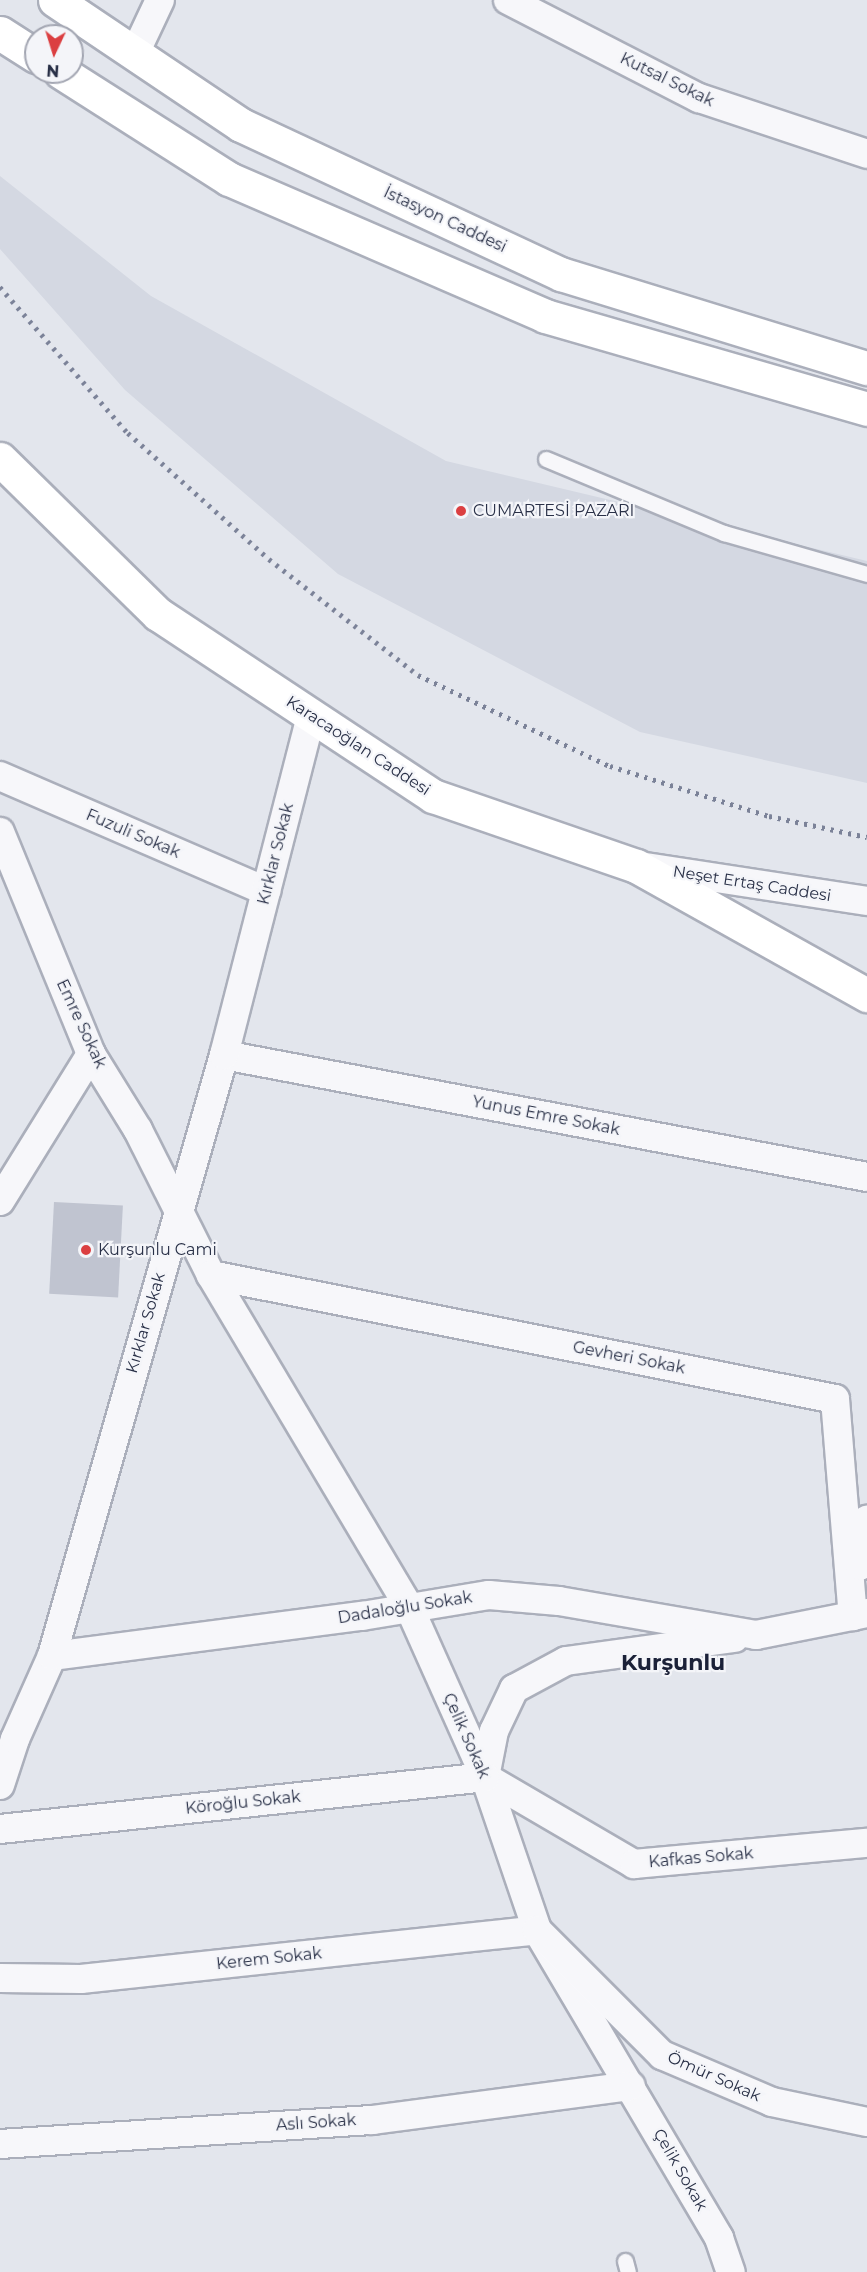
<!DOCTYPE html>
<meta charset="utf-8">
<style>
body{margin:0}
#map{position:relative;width:867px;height:2272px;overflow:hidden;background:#e3e6ed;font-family:Montserrat,sans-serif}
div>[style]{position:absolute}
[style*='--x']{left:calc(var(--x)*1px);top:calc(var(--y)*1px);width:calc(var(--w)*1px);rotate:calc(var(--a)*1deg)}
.built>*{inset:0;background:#d4d8e2}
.building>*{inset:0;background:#c0c4d0;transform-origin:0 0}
.roads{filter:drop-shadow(2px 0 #abafbb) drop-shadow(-2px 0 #abafbb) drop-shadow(0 2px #abafbb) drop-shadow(0 -2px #abafbb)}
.lane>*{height:15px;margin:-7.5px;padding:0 7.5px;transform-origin:7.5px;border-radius:7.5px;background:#f7f7fa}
.street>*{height:28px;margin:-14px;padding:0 14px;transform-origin:14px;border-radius:14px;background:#f7f7fa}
.secondary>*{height:33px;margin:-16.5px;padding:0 16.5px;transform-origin:16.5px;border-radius:16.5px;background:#fff}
.rail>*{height:4.5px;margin-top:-2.25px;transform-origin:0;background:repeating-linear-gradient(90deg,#7b8298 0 3px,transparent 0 9px)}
.dots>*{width:16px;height:16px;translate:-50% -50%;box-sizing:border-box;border:3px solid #f4f5f9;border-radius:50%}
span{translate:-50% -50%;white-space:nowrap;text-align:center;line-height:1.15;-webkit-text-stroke:4.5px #f4f5f9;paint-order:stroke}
.street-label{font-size:16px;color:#293047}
.poi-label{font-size:16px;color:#293047}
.left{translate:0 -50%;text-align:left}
.district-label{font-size:22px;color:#1b2138;font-weight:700}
.north{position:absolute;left:24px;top:24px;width:60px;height:60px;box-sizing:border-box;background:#f4f5f9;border:2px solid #a3a6b2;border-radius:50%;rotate:184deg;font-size:16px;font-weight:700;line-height:24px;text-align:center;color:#293047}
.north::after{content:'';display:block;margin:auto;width:21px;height:27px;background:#db3f41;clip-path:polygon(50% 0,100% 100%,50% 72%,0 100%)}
</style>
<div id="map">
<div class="built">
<div style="clip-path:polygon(0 176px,151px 296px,446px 461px,867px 561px,867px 783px,640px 732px,338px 574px,125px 390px,0 249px)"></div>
</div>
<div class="building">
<div style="left:54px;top:1202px;width:69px;height:92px;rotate:3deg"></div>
</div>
<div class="roads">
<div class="lane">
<div style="--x:546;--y:459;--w:193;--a:22.6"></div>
<div style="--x:724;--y:533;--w:149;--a:16"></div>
<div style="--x:625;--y:2261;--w:11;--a:75"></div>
</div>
<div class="street">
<div style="--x:508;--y:0;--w:215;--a:27.2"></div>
<div style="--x:699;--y:98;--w:177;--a:18.4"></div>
<div style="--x:136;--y:51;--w:56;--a:-64.8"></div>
<div style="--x:0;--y:776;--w:290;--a:23.4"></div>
<div style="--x:0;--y:832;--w:240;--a:67.7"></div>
<div style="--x:91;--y:1054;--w:89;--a:58.3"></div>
<div style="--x:138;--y:1130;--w:162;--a:63.3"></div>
<div style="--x:211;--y:1275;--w:389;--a:59.2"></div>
<div style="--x:410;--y:1609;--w:184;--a:65.9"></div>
<div style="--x:485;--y:1777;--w:162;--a:71.2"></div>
<div style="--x:537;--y:1930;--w:358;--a:59.4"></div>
<div style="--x:719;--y:2238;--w:36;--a:71"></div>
<div style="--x:645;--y:867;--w:225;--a:8.7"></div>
<div style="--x:224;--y:1055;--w:654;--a:10.74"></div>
<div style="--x:0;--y:1201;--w:173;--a:-58.2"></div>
<div style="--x:211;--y:1275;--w:636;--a:11.24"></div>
<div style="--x:835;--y:1399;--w:218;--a:85.3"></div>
<div style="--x:860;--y:1566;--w:47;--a:-81.3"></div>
<div style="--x:52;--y:1656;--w:313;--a:-7.4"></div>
<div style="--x:362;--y:1616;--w:129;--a:-9.4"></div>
<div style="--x:489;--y:1595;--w:70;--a:4.9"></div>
<div style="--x:559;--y:1601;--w:200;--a:9.8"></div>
<div style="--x:756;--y:1635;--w:113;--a:-11.2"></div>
<div style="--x:485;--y:1777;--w:173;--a:30.3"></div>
<div style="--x:634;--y:1864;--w:234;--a:-5.2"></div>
<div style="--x:485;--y:1777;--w:47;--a:-78.9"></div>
<div style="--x:494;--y:1731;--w:47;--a:-64.5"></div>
<div style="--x:514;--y:1689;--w:59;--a:-28.3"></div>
<div style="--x:566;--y:1661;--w:170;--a:-7.8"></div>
<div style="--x:0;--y:1785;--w:48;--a:-71.9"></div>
<div style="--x:15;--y:1739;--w:91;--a:-66"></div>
<div style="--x:52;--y:1656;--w:625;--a:-74.03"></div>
<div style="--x:224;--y:1055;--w:351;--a:-75.6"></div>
<div style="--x:0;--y:1829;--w:488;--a:-6.1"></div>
<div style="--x:0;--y:1978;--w:81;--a:0.7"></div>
<div style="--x:81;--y:1979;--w:459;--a:-6.1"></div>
<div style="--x:537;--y:1930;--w:177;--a:45"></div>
<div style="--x:662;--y:2055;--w:120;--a:23.1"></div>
<div style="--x:772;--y:2102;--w:97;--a:11.9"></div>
<div style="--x:0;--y:2144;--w:373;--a:-3.7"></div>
<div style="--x:372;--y:2120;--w:261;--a:-7.5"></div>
</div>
<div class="secondary">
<div style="--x:55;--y:0;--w:224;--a:33.9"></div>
<div style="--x:241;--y:125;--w:353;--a:25"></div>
<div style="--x:561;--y:274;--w:320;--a:17.1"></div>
<div style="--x:0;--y:33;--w:43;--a:32.6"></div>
<div style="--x:61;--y:72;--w:199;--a:32.5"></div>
<div style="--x:229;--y:179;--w:344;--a:23.4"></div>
<div style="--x:545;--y:316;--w:335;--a:16.1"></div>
<div style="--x:0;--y:459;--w:221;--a:44.5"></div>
<div style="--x:158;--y:614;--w:330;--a:33.5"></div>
<div style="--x:433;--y:796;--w:215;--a:19"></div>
<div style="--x:636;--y:866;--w:265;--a:29.2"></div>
</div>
</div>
<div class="rail">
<div style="--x:0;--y:287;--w:194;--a:48.8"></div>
<div style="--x:128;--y:433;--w:189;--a:41.8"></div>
<div style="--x:269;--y:559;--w:189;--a:37.9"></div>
<div style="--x:418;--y:675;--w:212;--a:25.4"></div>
<div style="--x:610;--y:766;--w:167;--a:17.5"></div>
<div style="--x:769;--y:816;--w:100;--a:12.1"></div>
</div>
<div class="dots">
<div style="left:461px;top:511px;background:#db3f41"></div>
<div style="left:86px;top:1250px;background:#db3f41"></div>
</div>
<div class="street-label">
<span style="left:667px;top:80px;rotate:26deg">Kutsal Sokak</span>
<span style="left:445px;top:220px;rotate:25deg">İstasyon Caddesi</span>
<span style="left:358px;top:746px;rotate:33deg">Karacaoğlan Caddesi</span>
<span style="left:133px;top:834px;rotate:23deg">Fuzuli Sokak</span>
<span style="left:276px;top:854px;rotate:-76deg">Kırklar Sokak</span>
<span style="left:752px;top:884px;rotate:9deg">Neşet Ertaş Caddesi</span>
<span style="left:81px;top:1024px;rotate:65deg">Emre Sokak</span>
<span style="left:546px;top:1116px;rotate:11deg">Yunus Emre Sokak</span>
<span style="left:146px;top:1323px;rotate:-74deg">Kırklar Sokak</span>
<span style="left:629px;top:1358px;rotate:11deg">Gevheri Sokak</span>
<span style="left:405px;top:1608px;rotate:-9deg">Dadaloğlu Sokak</span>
<span style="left:466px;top:1736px;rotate:66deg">Çelik Sokak</span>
<span style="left:243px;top:1803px;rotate:-6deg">Köroğlu Sokak</span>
<span style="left:701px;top:1858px;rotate:-5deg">Kafkas Sokak</span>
<span style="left:269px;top:1959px;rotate:-6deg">Kerem Sokak</span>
<span style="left:714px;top:2077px;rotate:24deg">Ömür Sokak</span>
<span style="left:316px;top:2123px;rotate:-4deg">Aslı Sokak</span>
<span style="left:680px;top:2170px;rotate:60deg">Çelik Sokak</span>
</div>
<div class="poi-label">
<span class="left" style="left:473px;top:511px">CUMARTESİ PAZARI</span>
<span class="left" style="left:98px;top:1250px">Kurşunlu Cami</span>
</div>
<div class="district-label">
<span style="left:673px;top:1663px">Kurşunlu</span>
</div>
<div class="north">N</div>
</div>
